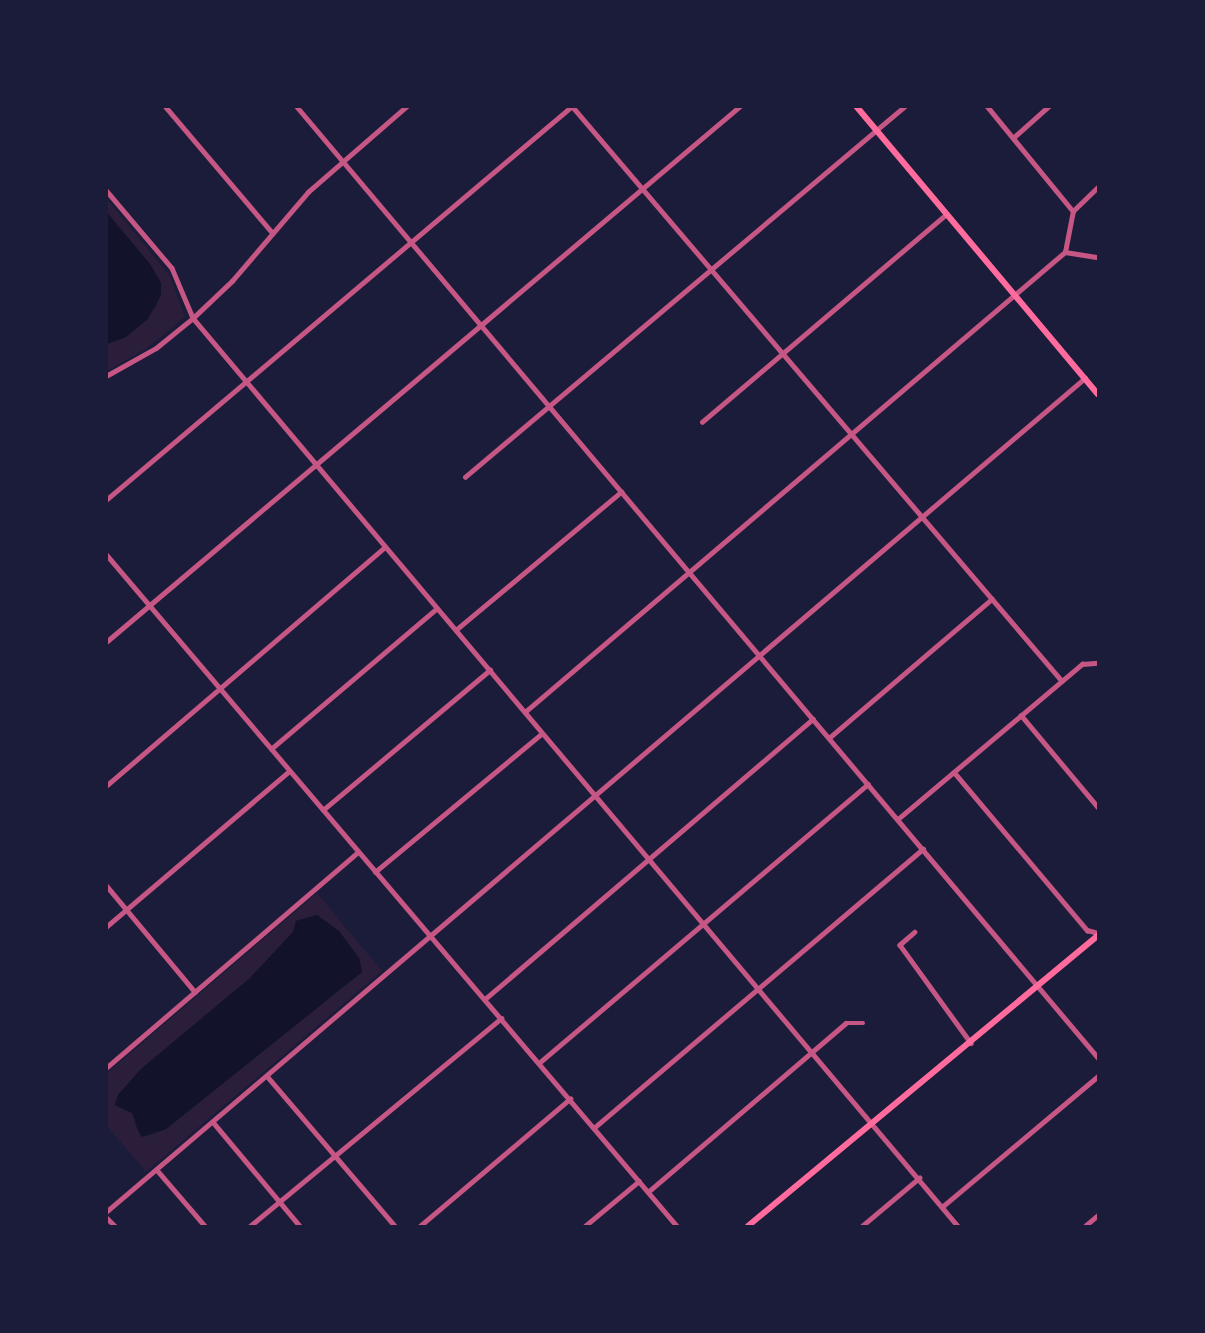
<!DOCTYPE html>
<style>
body{margin:0}
#map{position:relative;width:1205px;height:1333px;overflow:hidden;background:#1b1b3a;font-family:"Noto Sans",sans-serif}
div>[style]{position:absolute}
[style*='--x']{left:calc(var(--x)*1px);top:calc(var(--y)*1px);width:calc(var(--w)*1px);rotate:calc(var(--a)*1deg)}
.green>*{inset:0;background:#2a1e3b}
.water>*{inset:0;background:#12122b}
.minor>*{height:4.5px;margin:-2.25px;padding:0 2.25px;transform-origin:2.25px;border-radius:2.25px;background:#c65784}
.tertiary>*{height:5px;margin:-2.5px;padding:0 2.5px;transform-origin:2.5px;border-radius:2.5px;background:#c65784}
.secondary>*{height:6px;margin:-3px;padding:0 3px;transform-origin:3px;border-radius:3px;background:#ff6b9d}
span{translate:-50% -50%;white-space:nowrap;text-align:center;line-height:1.15;-webkit-text-stroke:4.5px #1b1b3a;paint-order:stroke}
.frame{position:absolute;inset:0;border:108px solid #1b1b3a;pointer-events:none}
</style>
<div id="map">
<div class="green">
<div style="clip-path:polygon(106px 198px,170px 276px,185px 317px,147px 348px,107px 371px,107px 344px,126px 337px,156px 307px,161px 283px,150px 264px,107px 212px)"></div>
<div style="clip-path:polygon(evenodd,317px 893px,382px 971px,146px 1172px,107px 1126px,106px 1074px,317px 893px,317px 915px,339px 932px,359px 958px,362px 972px,166px 1129px,146px 1137px,137px 1130px,132px 1113px,115px 1105px,118px 1095px,141px 1069px,250px 978px,293px 932px,296px 921px,317px 915px)"></div>
</div>
<div class="water">
<div style="clip-path:polygon(106px 212px,150px 264px,161px 283px,161px 295px,148px 319px,126px 337px,107px 344px)"></div>
<div style="clip-path:polygon(317px 915px,339px 931px,359px 958px,362px 972px,166px 1129px,141px 1137px,132px 1113px,115px 1105px,118px 1095px,141px 1069px,250px 978px,293px 932px,296px 921px)"></div>
</div>
<div class="minor">
<div style="--x:165;--y:106;--w:164;--a:49.7"></div>
<div style="--x:572;--y:106;--w:755;--a:49.56"></div>
<div style="--x:987;--y:106;--w:136;--a:50.7"></div>
<div style="--x:1013;--y:138;--w:48;--a:-41.6"></div>
<div style="--x:106;--y:190;--w:102;--a:49.8"></div>
<div style="--x:172;--y:268;--w:54;--a:67.2"></div>
<div style="--x:193;--y:318;--w:1187;--a:49.89"></div>
<div style="--x:1065;--y:252;--w:33;--a:9"></div>
<div style="--x:106;--y:376;--w:57;--a:-29.2"></div>
<div style="--x:156;--y:348;--w:48;--a:-39"></div>
<div style="--x:193;--y:318;--w:54;--a:-43.5"></div>
<div style="--x:232;--y:281;--w:117;--a:-49.5"></div>
<div style="--x:308;--y:192;--w:131;--a:-41"></div>
<div style="--x:702;--y:422;--w:321;--a:-40.4"></div>
<div style="--x:465;--y:477;--w:576;--a:-40.14"></div>
<div style="--x:106;--y:500;--w:610;--a:-40.21"></div>
<div style="--x:106;--y:554;--w:882;--a:49.65"></div>
<div style="--x:457;--y:629;--w:214;--a:-39.9"></div>
<div style="--x:525;--y:712;--w:709;--a:-40.43"></div>
<div style="--x:1065;--y:252;--w:42;--a:-79"></div>
<div style="--x:1073;--y:211;--w:35;--a:-44"></div>
<div style="--x:1021;--y:715;--w:120;--a:50.1"></div>
<div style="--x:829;--y:738;--w:214;--a:-40.5"></div>
<div style="--x:271;--y:749;--w:216;--a:-40.3"></div>
<div style="--x:954;--y:772;--w:207;--a:49.9"></div>
<div style="--x:1087;--y:930;--w:11;--a:15"></div>
<div style="--x:106;--y:786;--w:367;--a:-40.6"></div>
<div style="--x:323;--y:810;--w:218;--a:-40"></div>
<div style="--x:898;--y:819;--w:241;--a:-40.1"></div>
<div style="--x:1082;--y:664;--w:16;--a:-4"></div>
<div style="--x:375;--y:872;--w:216;--a:-39.7"></div>
<div style="--x:106;--y:885;--w:139;--a:50.2"></div>
<div style="--x:106;--y:927;--w:240;--a:-40.4"></div>
<div style="--x:915;--y:932;--w:20;--a:139"></div>
<div style="--x:900;--y:945;--w:121;--a:54.1"></div>
<div style="--x:485;--y:999;--w:431;--a:-40.5"></div>
<div style="--x:539;--y:1063;--w:431;--a:-40.3"></div>
<div style="--x:106;--y:1068;--w:332;--a:-40.6"></div>
<div style="--x:267;--y:1076;--w:197;--a:49.5"></div>
<div style="--x:213;--y:1122;--w:136;--a:50.1"></div>
<div style="--x:595;--y:1127;--w:430;--a:-40.3"></div>
<div style="--x:157;--y:1170;--w:74;--a:49.4"></div>
<div style="--x:648;--y:1192;--w:260;--a:-40.5"></div>
<div style="--x:846;--y:1023;--w:17;--a:0"></div>
<div style="--x:942;--y:1207;--w:204;--a:-40"></div>
<div style="--x:106;--y:1212;--w:1286;--a:-40.43"></div>
<div style="--x:106;--y:1217;--w:13;--a:45"></div>
<div style="--x:250;--y:1226;--w:326;--a:-39.6"></div>
<div style="--x:420;--y:1226;--w:197;--a:-40.3"></div>
<div style="--x:585;--y:1226;--w:70;--a:-39.8"></div>
<div style="--x:862;--y:1226;--w:75;--a:-40.1"></div>
<div style="--x:1085;--y:1226;--w:17;--a:-40"></div>
</div>
<div class="tertiary">
<div style="--x:296;--y:106;--w:1245;--a:49.89"></div>
<div style="--x:106;--y:642;--w:830;--a:-40.21"></div>
</div>
<div class="secondary">
<div style="--x:856;--y:106;--w:376;--a:50"></div>
<div style="--x:748;--y:1226;--w:455;--a:-39.7"></div>
</div>
<div class="frame"></div>
</div>
